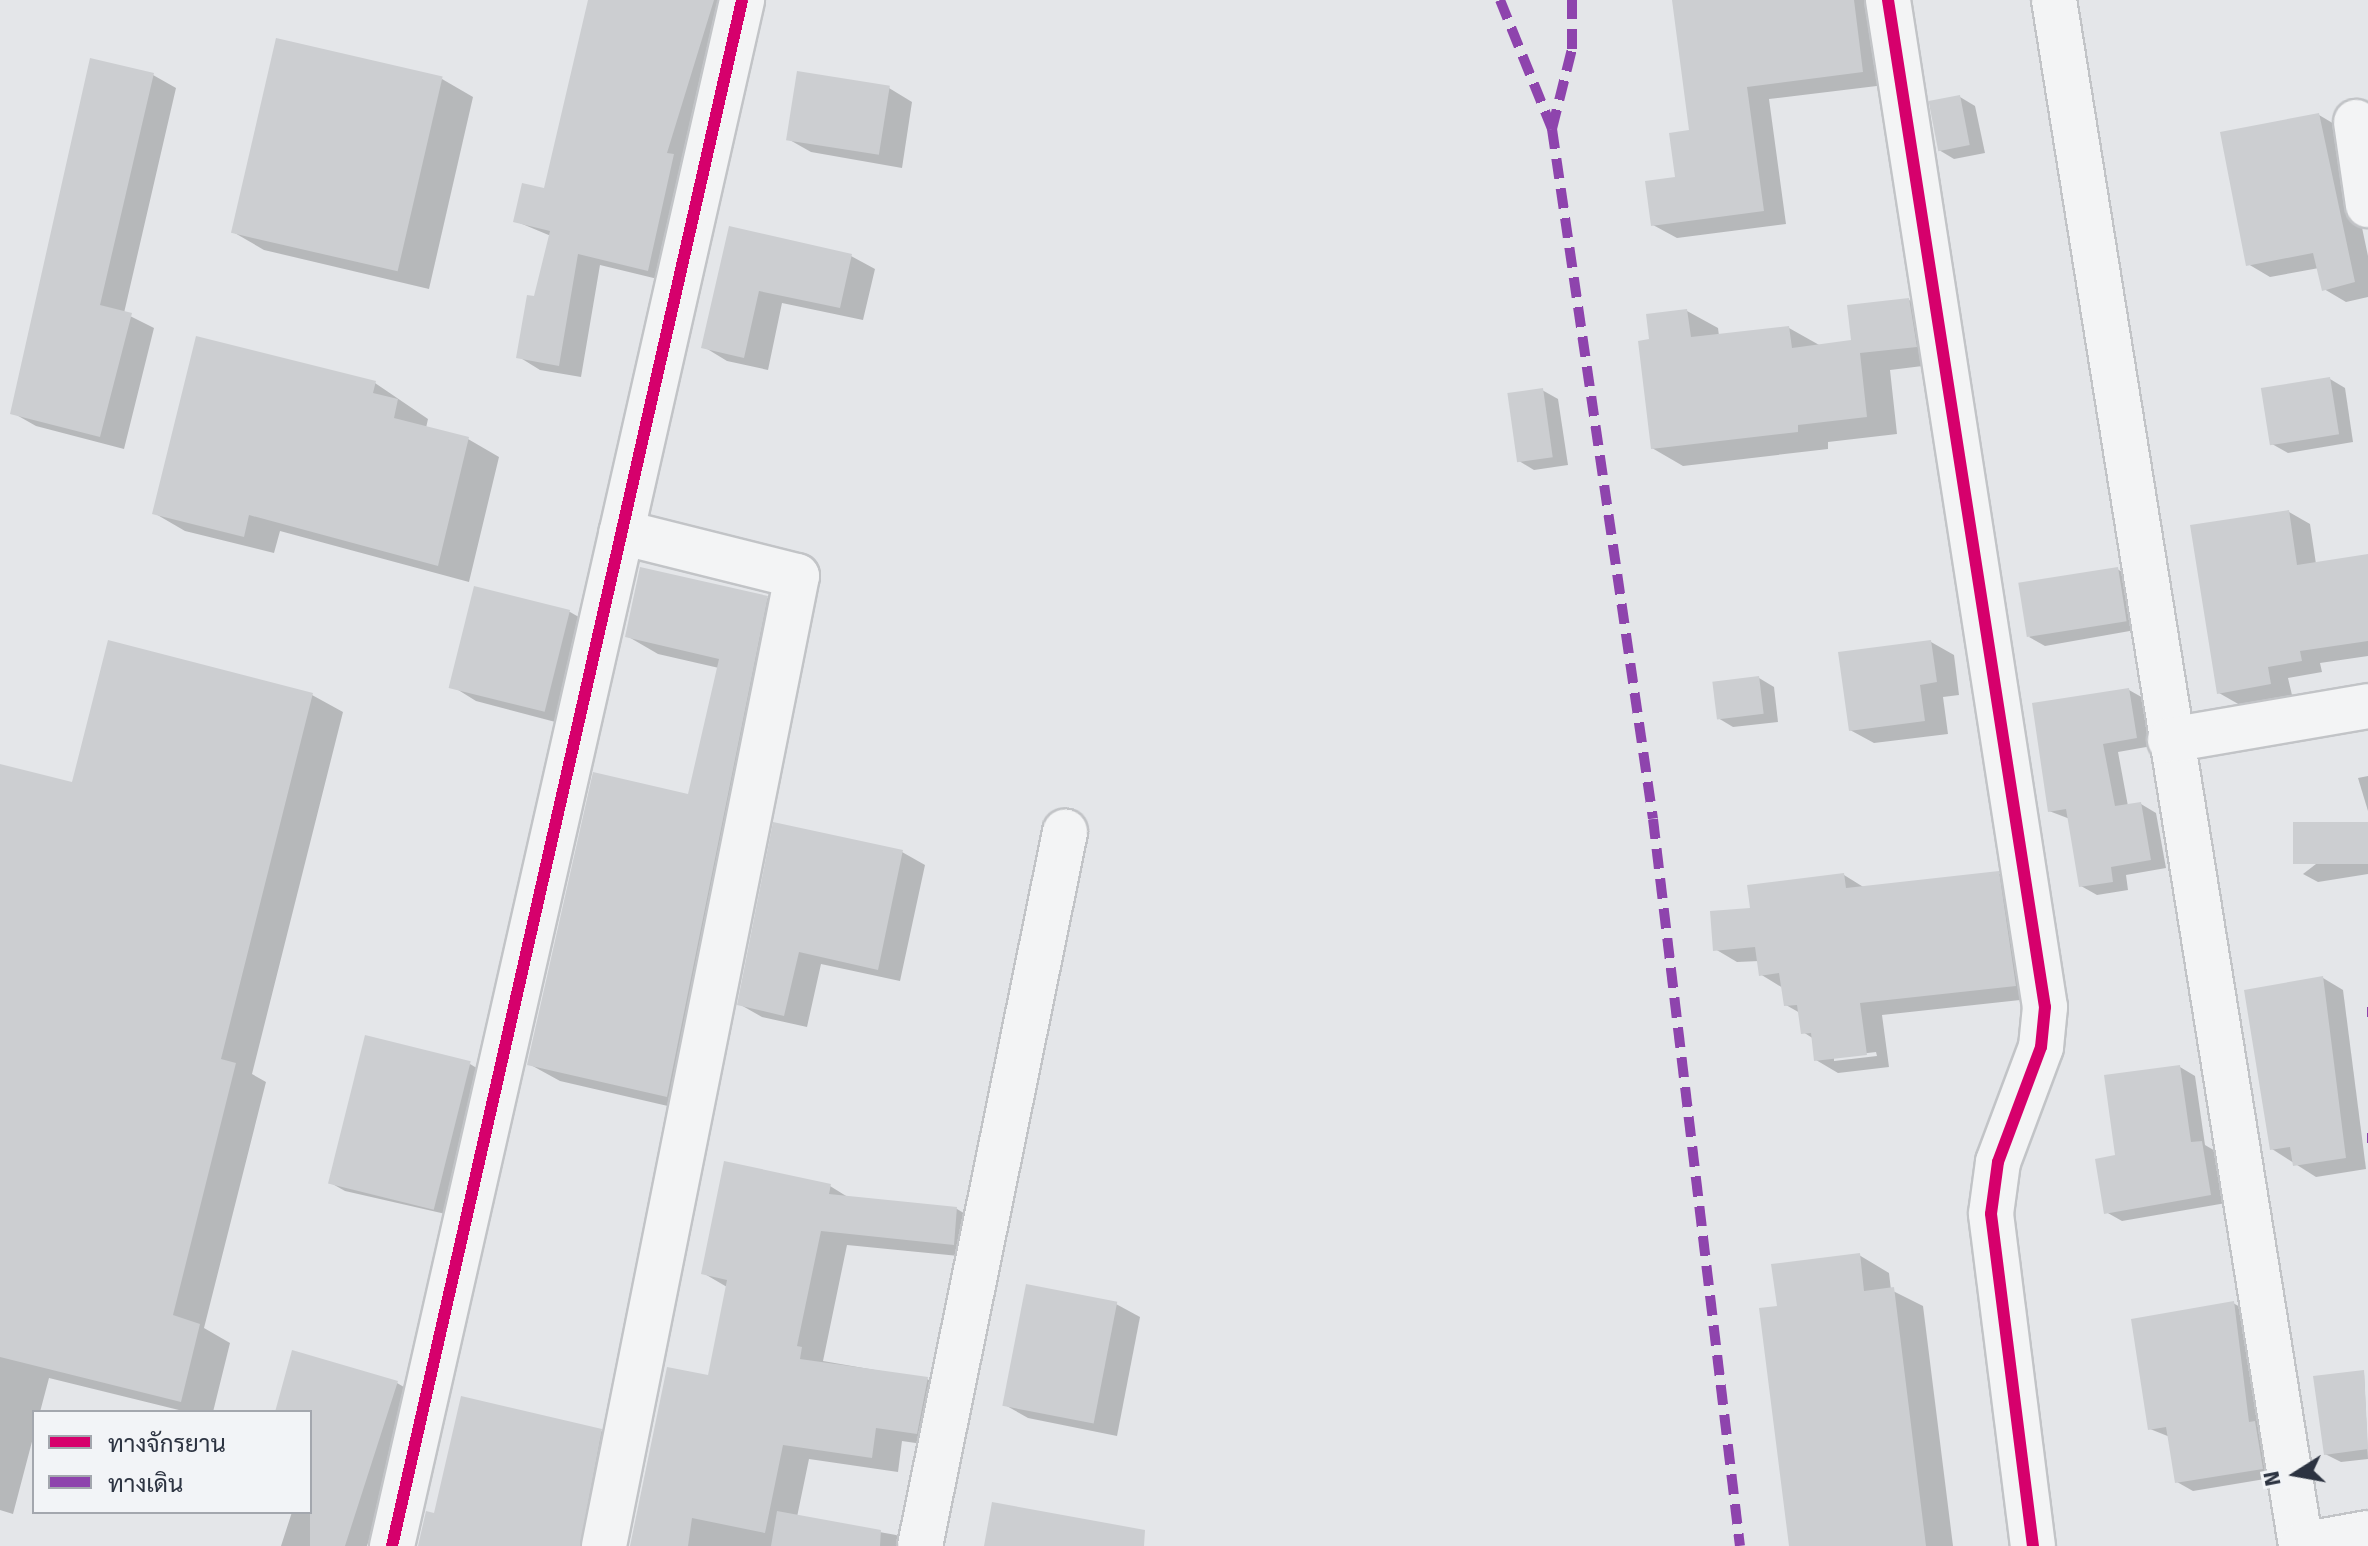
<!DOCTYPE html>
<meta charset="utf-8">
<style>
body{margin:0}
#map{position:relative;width:2368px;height:1546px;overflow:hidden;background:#e4e6e9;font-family:"Fira Sans",Sarabun,sans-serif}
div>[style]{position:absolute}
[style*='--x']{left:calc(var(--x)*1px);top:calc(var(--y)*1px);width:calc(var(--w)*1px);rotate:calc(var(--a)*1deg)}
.shadow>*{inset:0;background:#0003}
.building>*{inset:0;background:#ccced1;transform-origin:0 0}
.roads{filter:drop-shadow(2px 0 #c2c4c7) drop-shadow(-2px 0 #c2c4c7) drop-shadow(0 2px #c2c4c7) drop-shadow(0 -2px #c2c4c7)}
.minor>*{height:44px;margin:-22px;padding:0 22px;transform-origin:22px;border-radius:22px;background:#f3f4f5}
.quiet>*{height:10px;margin-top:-5px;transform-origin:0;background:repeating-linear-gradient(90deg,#8e44ad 0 20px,transparent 0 30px)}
.cycleway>*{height:12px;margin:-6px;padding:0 6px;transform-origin:6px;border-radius:6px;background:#d6006c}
span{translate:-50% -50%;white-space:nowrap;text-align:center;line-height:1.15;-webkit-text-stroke:6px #f2f4f7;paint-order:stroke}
.legend{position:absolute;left:32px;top:1410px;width:280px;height:104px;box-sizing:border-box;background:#f2f4f7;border:2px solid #a3a7ae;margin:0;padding:10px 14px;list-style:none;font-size:24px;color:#2c3341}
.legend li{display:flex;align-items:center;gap:16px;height:40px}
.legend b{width:40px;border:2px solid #a3a7ae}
.north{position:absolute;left:2256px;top:1434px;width:80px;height:80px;-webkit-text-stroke:6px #f2f4f7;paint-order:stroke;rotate:259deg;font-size:22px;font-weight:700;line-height:32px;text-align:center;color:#2c3341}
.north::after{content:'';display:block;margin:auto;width:28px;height:36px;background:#2c3341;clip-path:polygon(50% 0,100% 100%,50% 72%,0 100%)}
</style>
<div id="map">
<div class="shadow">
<div style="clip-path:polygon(591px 0,739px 0,670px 282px,600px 265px,581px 377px,540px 370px,519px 357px,551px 236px,515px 221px,546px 190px)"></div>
<div style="clip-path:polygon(1674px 0,1875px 0,1885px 85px,1769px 99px,1786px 224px,1677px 238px,1653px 225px,1677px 179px,1692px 132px)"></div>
<div style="clip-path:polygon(153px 75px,176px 88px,124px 313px,154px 328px,124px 449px,36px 426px,13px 413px)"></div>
<div style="clip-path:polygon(442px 79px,473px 97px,429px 289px,264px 250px,233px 232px)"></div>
<div style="clip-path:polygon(889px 88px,912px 102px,902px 168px,811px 152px,788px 139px)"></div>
<div style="clip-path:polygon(1960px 97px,1975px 106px,1985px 153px,1954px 159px,1939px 150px)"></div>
<div style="clip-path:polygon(2319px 115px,2341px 128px,2368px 256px,2368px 297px,2346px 302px,2324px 289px,2319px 268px,2270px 277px,2248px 264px)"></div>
<div style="clip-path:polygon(730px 228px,851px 256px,875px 269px,863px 320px,782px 303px,768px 370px,727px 361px,704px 347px)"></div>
<div style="clip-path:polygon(1909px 300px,1939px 318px,1947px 363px,1890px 370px,1897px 434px,1828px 442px,1828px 449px,1683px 466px,1652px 448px,1651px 341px,1687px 311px,1718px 328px,1719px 336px,1789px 328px,1821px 346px,1853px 342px)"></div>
<div style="clip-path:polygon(2330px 379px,2345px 388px,2353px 442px,2288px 453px,2272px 444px)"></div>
<div style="clip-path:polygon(375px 383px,428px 419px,426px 428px,468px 439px,499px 457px,469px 582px,280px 531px,274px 553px,185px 531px,154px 513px)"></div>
<div style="clip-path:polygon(1542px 390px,1558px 399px,1568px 465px,1534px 470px,1519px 461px)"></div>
<div style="clip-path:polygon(2289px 512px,2310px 524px,2316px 564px,2368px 556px,2368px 656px,2320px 663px,2322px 672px,2288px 678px,2292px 695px,2240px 705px,2219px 693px)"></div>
<div style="clip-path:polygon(2117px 569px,2133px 578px,2141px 629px,2045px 646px,2029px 637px)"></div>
<div style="clip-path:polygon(476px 589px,570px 612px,591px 624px,563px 724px,476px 701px,455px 688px)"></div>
<div style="clip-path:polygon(767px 598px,797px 615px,698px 1113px,560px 1081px,529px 1064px,690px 796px,719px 668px,658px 654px,627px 636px)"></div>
<div style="clip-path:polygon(1931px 642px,1954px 655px,1959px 695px,1943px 697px,1948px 734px,1874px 743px,1850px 730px)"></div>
<div style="clip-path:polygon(1759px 678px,1774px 687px,1778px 722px,1733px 727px,1718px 718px)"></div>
<div style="clip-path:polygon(2129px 690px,2145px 699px,2152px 746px,2118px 752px,2128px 806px,2141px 804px,2156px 813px,2166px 868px,2126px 875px,2128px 890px,2097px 895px,2081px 886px,2070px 819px,2049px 811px)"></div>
<div style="clip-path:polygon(312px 695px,343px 712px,252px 1074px,266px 1082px,204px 1328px,230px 1343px,213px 1412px,187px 1412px,49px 1378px,40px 1412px,34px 1412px,34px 1434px,13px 1514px,0 1510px,0 767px,74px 785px)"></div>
<div style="clip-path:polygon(2368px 776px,2368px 811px,2358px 778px)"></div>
<div style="clip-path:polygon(2368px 824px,2368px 874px,2318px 882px,2303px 874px)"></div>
<div style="clip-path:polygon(902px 852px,925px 865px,900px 981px,821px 964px,807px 1027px,762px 1017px,739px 1004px)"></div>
<div style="clip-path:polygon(evenodd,1998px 873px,2021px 886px,2038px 998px,1882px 1015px,1889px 1067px,1838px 1073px,1816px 1060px,1814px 1039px,1803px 1032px,1800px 1013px,1786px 1005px,1783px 988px,1760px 974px,1759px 961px,1737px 962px,1715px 949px,1753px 910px,1844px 875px,1865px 888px,1998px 873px,1876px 1052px,1877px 1056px,1834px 1061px,1834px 1057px,1876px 1052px)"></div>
<div style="clip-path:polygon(2323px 978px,2343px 990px,2366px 1169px,2316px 1177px,2272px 1149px)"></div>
<div style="clip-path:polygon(470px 1064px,485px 1073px,450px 1215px,345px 1191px,329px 1182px)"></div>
<div style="clip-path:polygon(2180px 1067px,2195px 1076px,2205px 1145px,2217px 1152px,2226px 1203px,2122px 1221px,2106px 1212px,2117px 1157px)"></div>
<div style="clip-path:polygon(830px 1186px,851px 1199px,957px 1209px,982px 1224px,979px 1258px,847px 1245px,823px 1361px,927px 1379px,953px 1394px,943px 1447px,902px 1441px,898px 1472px,809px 1459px,797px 1517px,896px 1535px,915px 1546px,632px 1546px,709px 1378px,727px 1287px,703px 1273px)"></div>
<div style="clip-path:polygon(1859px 1255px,1889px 1273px,1891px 1290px,1923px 1306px,1953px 1546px,1791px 1546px,1779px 1308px)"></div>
<div style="clip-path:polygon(2233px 1303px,2249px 1312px,2277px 1477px,2193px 1491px,2177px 1482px,2170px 1437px,2150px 1429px)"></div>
<div style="clip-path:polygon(1116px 1304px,1140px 1317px,1117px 1436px,1028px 1418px,1005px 1405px)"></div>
<div style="clip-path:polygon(2364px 1372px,2368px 1459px,2341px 1462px,2325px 1454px)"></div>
<div style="clip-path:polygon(397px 1383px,416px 1394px,367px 1546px,281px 1546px,292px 1512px,310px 1512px,310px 1412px,278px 1412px)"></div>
<div style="clip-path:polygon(601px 1431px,627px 1446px,610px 1546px,420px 1546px,435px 1515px)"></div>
</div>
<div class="building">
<div style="clip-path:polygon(588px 0,714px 0,667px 153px,674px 154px,648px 271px,578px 254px,559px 366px,516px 358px,527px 295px,534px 296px,550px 231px,513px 222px,522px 183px,544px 188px)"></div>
<div style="clip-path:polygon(1672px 0,1854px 0,1863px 72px,1747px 87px,1764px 211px,1651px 226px,1645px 181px,1675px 177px,1669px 133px,1689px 130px)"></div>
<div style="left:276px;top:38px;width:171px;height:200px;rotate:13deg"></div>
<div style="clip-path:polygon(90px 58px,154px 73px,100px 305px,132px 313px,100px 437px,10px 414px)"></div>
<div style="left:797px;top:71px;width:94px;height:70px;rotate:9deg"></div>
<div style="left:1960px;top:95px;width:51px;height:32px;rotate:79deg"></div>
<div style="clip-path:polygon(2319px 113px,2355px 282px,2322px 291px,2313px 253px,2246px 266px,2220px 132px)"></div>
<div style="clip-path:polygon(729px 226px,852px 254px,840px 308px,759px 291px,744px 358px,701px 348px)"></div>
<div style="clip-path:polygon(1909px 298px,1917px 347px,1860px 353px,1867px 417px,1798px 425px,1798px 432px,1651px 449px,1638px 341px,1649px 339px,1646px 314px,1687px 309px,1691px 337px,1789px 326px,1792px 348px,1851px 340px,1847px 305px)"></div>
<div style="clip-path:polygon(196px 336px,376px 381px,373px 393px,398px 399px,394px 418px,469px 437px,438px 566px,249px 515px,244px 537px,152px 514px)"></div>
<div style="left:2330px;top:377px;width:58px;height:70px;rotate:81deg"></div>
<div style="left:1543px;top:388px;width:70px;height:36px;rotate:82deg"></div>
<div style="clip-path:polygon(2289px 510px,2297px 565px,2368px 554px,2368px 641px,2300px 651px,2302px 661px,2268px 667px,2271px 684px,2217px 694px,2190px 525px)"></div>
<div style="clip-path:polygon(640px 567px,768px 596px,667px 1097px,527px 1065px,593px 772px,688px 794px,719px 659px,625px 637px)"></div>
<div style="left:2118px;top:567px;width:55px;height:101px;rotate:81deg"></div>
<div style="left:474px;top:586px;width:99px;height:105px;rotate:14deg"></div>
<div style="clip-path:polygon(108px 640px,313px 693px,221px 1059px,236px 1063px,173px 1315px,200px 1324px,181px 1402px,0 1357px,0 764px,72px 782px)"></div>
<div style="clip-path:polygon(1931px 640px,1937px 682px,1920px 685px,1925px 721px,1849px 731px,1838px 652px)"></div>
<div style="left:1759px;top:676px;width:38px;height:47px;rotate:83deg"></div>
<div style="clip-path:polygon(2129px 688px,2137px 738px,2103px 744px,2115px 806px,2141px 802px,2151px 860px,2111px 867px,2113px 882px,2079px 887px,2066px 809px,2048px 812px,2032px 703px)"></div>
<div style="clip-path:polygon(773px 822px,903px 850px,878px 970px,799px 952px,784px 1016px,737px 1005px)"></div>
<div style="left:2368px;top:822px;width:42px;height:75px;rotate:90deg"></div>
<div style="clip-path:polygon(1999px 871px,2016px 986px,1860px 1003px,1867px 1055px,1814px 1061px,1811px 1033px,1801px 1034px,1797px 1005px,1784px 1006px,1779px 973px,1759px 976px,1755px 947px,1713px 951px,1710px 911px,1750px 908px,1747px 885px,1844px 873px,1846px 888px)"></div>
<div style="clip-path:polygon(2323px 976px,2346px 1158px,2293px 1166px,2290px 1147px,2270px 1150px,2244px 990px)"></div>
<div style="left:365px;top:1035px;width:109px;height:153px;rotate:14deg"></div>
<div style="clip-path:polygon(2180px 1065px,2191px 1142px,2202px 1141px,2211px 1195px,2104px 1214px,2095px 1159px,2115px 1155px,2104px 1075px)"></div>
<div style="clip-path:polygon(724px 1161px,831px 1184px,829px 1194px,957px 1207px,954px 1245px,821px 1231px,797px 1346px,802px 1347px,800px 1359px,928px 1377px,917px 1434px,876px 1428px,872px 1458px,783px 1445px,765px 1533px,692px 1518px,688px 1546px,630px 1546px,667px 1367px,708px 1375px,727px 1280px,701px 1274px)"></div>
<div style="clip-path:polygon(1860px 1253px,1864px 1291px,1894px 1287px,1926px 1546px,1789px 1546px,1759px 1308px,1777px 1306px,1771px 1264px)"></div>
<div style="left:1026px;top:1284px;width:93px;height:124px;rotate:11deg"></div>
<div style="clip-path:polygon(2234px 1301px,2249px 1422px,2255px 1421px,2263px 1469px,2175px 1483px,2166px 1427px,2148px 1430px,2131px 1319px)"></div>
<div style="clip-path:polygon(292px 1350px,398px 1381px,345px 1546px,310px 1546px,310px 1412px,275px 1412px)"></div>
<div style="clip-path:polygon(2364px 1370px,2368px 1449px,2324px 1455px,2313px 1376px)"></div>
<div style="clip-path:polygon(461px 1396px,602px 1429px,580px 1546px,418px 1546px,426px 1511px,434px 1513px)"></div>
<div style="clip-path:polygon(992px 1502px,1145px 1530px,1144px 1546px,984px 1546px)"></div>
<div style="clip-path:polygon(777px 1511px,881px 1530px,880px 1546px,771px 1546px)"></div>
</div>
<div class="roads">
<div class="minor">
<div style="--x:1888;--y:0;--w:1019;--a:81.14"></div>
<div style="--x:2045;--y:1007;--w:40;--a:95.7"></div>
<div style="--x:2041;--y:1047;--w:123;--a:110.5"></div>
<div style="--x:1998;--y:1162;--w:52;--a:97.7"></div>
<div style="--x:1991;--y:1214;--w:335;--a:82.8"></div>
<div style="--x:2054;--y:0;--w:1566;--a:80.92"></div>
<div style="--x:2356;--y:122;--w:84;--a:81.8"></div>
<div style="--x:2170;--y:740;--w:201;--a:-9.7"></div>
<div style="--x:2301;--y:1545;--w:68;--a:-10.2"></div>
<div style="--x:392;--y:1546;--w:1585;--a:-77.24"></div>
<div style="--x:604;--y:1546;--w:989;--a:-78.75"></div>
<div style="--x:797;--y:576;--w:181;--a:-166"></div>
<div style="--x:920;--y:1546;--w:729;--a:-78.52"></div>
</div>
</div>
<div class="quiet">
<div style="--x:1500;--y:0;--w:139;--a:68"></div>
<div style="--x:1552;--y:129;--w:697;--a:81.67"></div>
<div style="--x:1653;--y:819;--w:732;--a:83.18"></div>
<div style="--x:1552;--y:129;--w:82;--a:-76"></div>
<div style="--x:1572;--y:49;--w:49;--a:-90"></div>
<div style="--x:2367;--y:1012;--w:1;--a:0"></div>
<div style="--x:2367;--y:1138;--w:1;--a:0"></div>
</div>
<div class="cycleway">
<div style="--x:1888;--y:0;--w:1019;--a:81.14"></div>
<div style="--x:2045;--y:1007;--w:40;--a:95.7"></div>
<div style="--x:2041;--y:1047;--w:123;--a:110.5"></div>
<div style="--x:1998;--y:1162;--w:52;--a:97.7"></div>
<div style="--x:1991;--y:1214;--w:335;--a:82.8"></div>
<div style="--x:392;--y:1546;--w:1585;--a:-77.24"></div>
</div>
<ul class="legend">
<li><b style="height:10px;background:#d6006c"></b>ทางจักรยาน</li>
<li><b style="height:10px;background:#8e44ad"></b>ทางเดิน</li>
</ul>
<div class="north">N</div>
</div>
